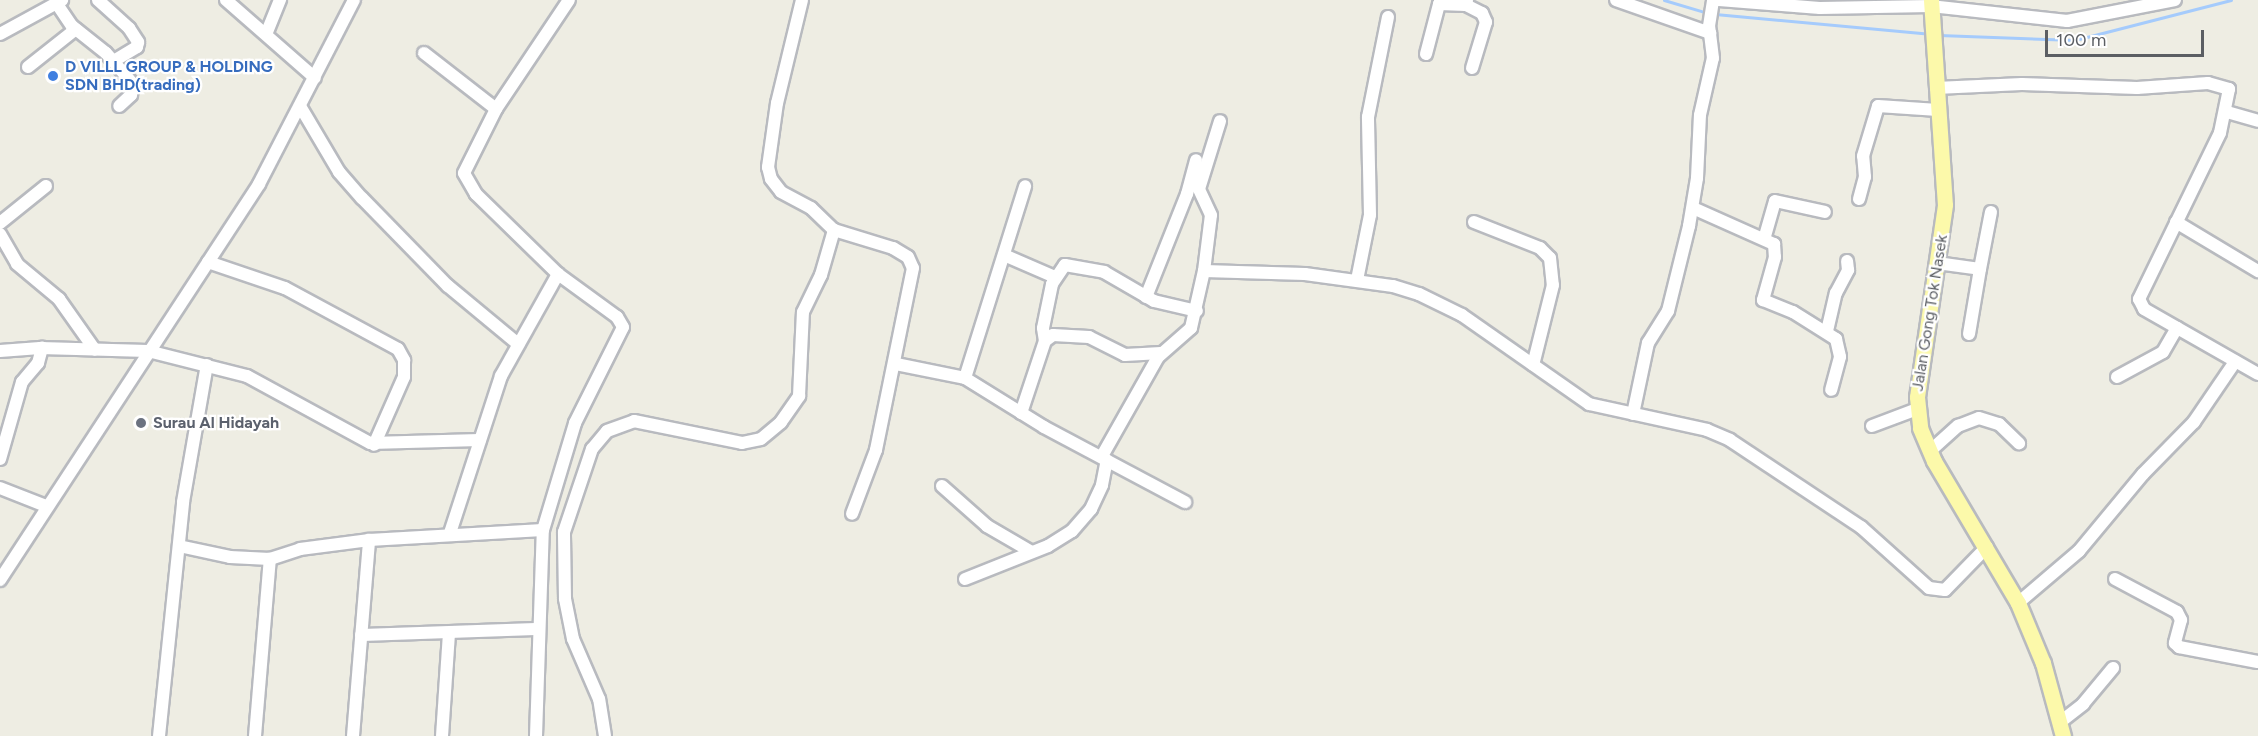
<!DOCTYPE html>
<style>
body{margin:0}
#map{position:relative;width:2258px;height:736px;overflow:hidden;background:#eeede3;font-family:Figtree,sans-serif}
div>[style]{position:absolute}
[style*='--x']{left:calc(var(--x)*1px);top:calc(var(--y)*1px);width:calc(var(--w)*1px);rotate:calc(var(--a)*1deg)}
.stream>*{height:3px;margin:-1.5px;padding:0 1.5px;transform-origin:1.5px;border-radius:1.5px;background:#a5cbfc}
.roads{filter:drop-shadow(2px 0 #b8babf) drop-shadow(-2px 0 #b8babf) drop-shadow(0 2px #b8babf) drop-shadow(0 -2px #b8babf)}
.minor>*{height:12px;margin:-6px;padding:0 6px;transform-origin:6px;border-radius:6px;background:#fff}
.major>*{height:15px;margin:-7.5px;padding:0 7.5px;transform-origin:7.5px;border-radius:7.5px;background:#fcf9aa}
.dots>*{width:16px;height:16px;translate:-50% -50%;box-sizing:border-box;border:3px solid #fff;border-radius:50%}
span{translate:-50% -50%;white-space:nowrap;text-align:center;line-height:1.15;-webkit-text-stroke:4.5px #fff;paint-order:stroke}
.shop-label{font-size:16px;color:#366cbe;font-weight:700}
.left{translate:0 -50%;text-align:left}
.street-label{font-size:16px;color:#5b5e63}
.worship-label{font-size:16px;color:#5b616d;font-weight:700}
.scale{position:absolute;left:2045px;top:30px;width:159px;height:27px;box-sizing:border-box;border:3px solid #5b5e63;border-top:0;padding-left:8px;font-size:18px;line-height:21px;white-space:nowrap;color:#5b5e63;-webkit-text-stroke:4px #fff;paint-order:stroke}
</style>
<div id="map">
<div class="stream">
<div style="--x:1664;--y:0;--w:46;--a:16.5"></div>
<div style="--x:1715;--y:14;--w:215;--a:5.3"></div>
<div style="--x:1939;--y:35;--w:136;--a:2.1"></div>
<div style="--x:2075;--y:40;--w:161;--a:-14.4"></div>
</div>
<div class="roads">
<div class="minor">
<div style="--x:98;--y:0;--w:42;--a:42.1"></div>
<div style="--x:129;--y:28;--w:17;--a:57"></div>
<div style="--x:138;--y:42;--w:5;--a:101"></div>
<div style="--x:137;--y:47;--w:27;--a:149"></div>
<div style="--x:226;--y:0;--w:118;--a:41.2"></div>
<div style="--x:802;--y:0;--w:106;--a:103.6"></div>
<div style="--x:777;--y:103;--w:65;--a:98"></div>
<div style="--x:768;--y:167;--w:12;--a:76"></div>
<div style="--x:771;--y:179;--w:16;--a:52"></div>
<div style="--x:781;--y:192;--w:34;--a:28"></div>
<div style="--x:811;--y:208;--w:32;--a:44"></div>
<div style="--x:834;--y:230;--w:62;--a:17"></div>
<div style="--x:893;--y:248;--w:17;--a:31"></div>
<div style="--x:908;--y:257;--w:12;--a:66"></div>
<div style="--x:913;--y:268;--w:186;--a:101.5"></div>
<div style="--x:876;--y:450;--w:68;--a:110.6"></div>
<div style="--x:1467;--y:0;--w:5;--a:101"></div>
<div style="--x:1466;--y:5;--w:18;--a:27"></div>
<div style="--x:1482;--y:13;--w:10;--a:66"></div>
<div style="--x:1486;--y:22;--w:48;--a:106.9"></div>
<div style="--x:1616;--y:0;--w:100;--a:19.3"></div>
<div style="--x:1719;--y:0;--w:101;--a:4.5"></div>
<div style="--x:1820;--y:8;--w:111;--a:-1"></div>
<div style="--x:1931;--y:6;--w:137;--a:6.3"></div>
<div style="--x:2067;--y:21;--w:110;--a:-11"></div>
<div style="--x:57;--y:4;--w:27;--a:56"></div>
<div style="--x:72;--y:26;--w:43;--a:38.5"></div>
<div style="--x:106;--y:53;--w:41;--a:48.9"></div>
<div style="--x:133;--y:84;--w:11;--a:100"></div>
<div style="--x:131;--y:95;--w:16;--a:137"></div>
<div style="--x:267;--y:32;--w:35;--a:-68"></div>
<div style="--x:0;--y:34;--w:71;--a:-28.7"></div>
<div style="--x:424;--y:53;--w:91;--a:37.9"></div>
<div style="--x:1426;--y:54;--w:52;--a:-75.4"></div>
<div style="--x:1439;--y:4;--w:27;--a:2"></div>
<div style="--x:28;--y:67;--w:61;--a:-38.4"></div>
<div style="--x:1936;--y:88;--w:86;--a:-2.7"></div>
<div style="--x:2022;--y:84;--w:115;--a:2"></div>
<div style="--x:2137;--y:88;--w:71;--a:-4"></div>
<div style="--x:2208;--y:83;--w:22;--a:16"></div>
<div style="--x:2229;--y:89;--w:45;--a:101.6"></div>
<div style="--x:2220;--y:133;--w:185;--a:116"></div>
<div style="--x:2139;--y:299;--w:11;--a:63"></div>
<div style="--x:2144;--y:309;--w:131;--a:29.7"></div>
<div style="--x:300;--y:106;--w:77;--a:59.4"></div>
<div style="--x:339;--y:172;--w:35;--a:49"></div>
<div style="--x:362;--y:198;--w:123;--a:45.7"></div>
<div style="--x:448;--y:286;--w:91;--a:39.6"></div>
<div style="--x:2227;--y:112;--w:32;--a:16"></div>
<div style="--x:1859;--y:199;--w:23;--a:-75"></div>
<div style="--x:1865;--y:177;--w:21;--a:-95"></div>
<div style="--x:1863;--y:156;--w:52;--a:-73.3"></div>
<div style="--x:1878;--y:106;--w:60;--a:3.8"></div>
<div style="--x:1693;--y:208;--w:89;--a:24"></div>
<div style="--x:1774;--y:244;--w:13;--a:86"></div>
<div style="--x:1775;--y:257;--w:45;--a:105.6"></div>
<div style="--x:1763;--y:300;--w:32;--a:22"></div>
<div style="--x:1793;--y:312;--w:51;--a:32.1"></div>
<div style="--x:1836;--y:339;--w:18;--a:77"></div>
<div style="--x:1840;--y:357;--w:34;--a:105"></div>
<div style="--x:1474;--y:222;--w:71;--a:21.5"></div>
<div style="--x:1540;--y:248;--w:14;--a:45"></div>
<div style="--x:1550;--y:258;--w:27;--a:84"></div>
<div style="--x:1553;--y:285;--w:82;--a:104"></div>
<div style="--x:2176;--y:222;--w:96;--a:30.9"></div>
<div style="--x:0;--y:223;--w:59;--a:-38.8"></div>
<div style="--x:0;--y:234;--w:34;--a:60"></div>
<div style="--x:17;--y:264;--w:55;--a:39.8"></div>
<div style="--x:59;--y:299;--w:62;--a:54.8"></div>
<div style="--x:1765;--y:236;--w:36;--a:-74"></div>
<div style="--x:1775;--y:201;--w:51;--a:12.4"></div>
<div style="--x:1004;--y:255;--w:56;--a:23.3"></div>
<div style="--x:208;--y:262;--w:81;--a:18.7"></div>
<div style="--x:285;--y:288;--w:128;--a:28.4"></div>
<div style="--x:398;--y:349;--w:13;--a:61"></div>
<div style="--x:404;--y:360;--w:17;--a:90"></div>
<div style="--x:404;--y:377;--w:74;--a:113.8"></div>
<div style="--x:1937;--y:263;--w:43;--a:7.9"></div>
<div style="--x:1980;--y:269;--w:58;--a:-79.1"></div>
<div style="--x:1204;--y:271;--w:56;--a:-82.9"></div>
<div style="--x:1211;--y:215;--w:29;--a:-115"></div>
<div style="--x:1199;--y:189;--w:71;--a:-72.8"></div>
<div style="--x:1357;--y:280;--w:66;--a:-78.7"></div>
<div style="--x:1370;--y:215;--w:98;--a:-91.2"></div>
<div style="--x:1368;--y:117;--w:102;--a:-78.7"></div>
<div style="--x:1146;--y:297;--w:111;--a:-68.3"></div>
<div style="--x:1187;--y:194;--w:35;--a:-75"></div>
<div style="--x:1827;--y:331;--w:39;--a:-77"></div>
<div style="--x:1836;--y:293;--w:26;--a:-62"></div>
<div style="--x:1848;--y:270;--w:9;--a:-96"></div>
<div style="--x:1969;--y:334;--w:66;--a:-80.4"></div>
<div style="--x:1045;--y:341;--w:13;--a:-99"></div>
<div style="--x:1043;--y:328;--w:45;--a:-78.4"></div>
<div style="--x:1052;--y:284;--w:23;--a:-56"></div>
<div style="--x:1065;--y:265;--w:40;--a:10"></div>
<div style="--x:1104;--y:272;--w:58;--a:30.1"></div>
<div style="--x:1154;--y:301;--w:44;--a:13.1"></div>
<div style="--x:0;--y:351;--w:40;--a:-4.3"></div>
<div style="--x:40;--y:348;--w:108;--a:1.6"></div>
<div style="--x:148;--y:351;--w:102;--a:14.2"></div>
<div style="--x:247;--y:376;--w:140;--a:28.6"></div>
<div style="--x:370;--y:443;--w:110;--a:-1.6"></div>
<div style="--x:896;--y:364;--w:70;--a:11.5"></div>
<div style="--x:965;--y:378;--w:93;--a:31.8"></div>
<div style="--x:1044;--y:427;--w:160;--a:28"></div>
<div style="--x:2117;--y:377;--w:52;--a:-28.5"></div>
<div style="--x:2163;--y:352;--w:28;--a:-60"></div>
<div style="--x:965;--y:378;--w:201;--a:-72.6"></div>
<div style="--x:1021;--y:413;--w:76;--a:-71.6"></div>
<div style="--x:1045;--y:341;--w:10;--a:-37"></div>
<div style="--x:1053;--y:335;--w:36;--a:3"></div>
<div style="--x:1089;--y:337;--w:40;--a:26.6"></div>
<div style="--x:1125;--y:355;--w:36;--a:-3"></div>
<div style="--x:1633;--y:414;--w:73;--a:-78.1"></div>
<div style="--x:1648;--y:343;--w:38;--a:-58"></div>
<div style="--x:1668;--y:311;--w:88;--a:-76.1"></div>
<div style="--x:1689;--y:226;--w:49;--a:-80.5"></div>
<div style="--x:1697;--y:178;--w:63;--a:-87.3"></div>
<div style="--x:1700;--y:115;--w:58;--a:-77.2"></div>
<div style="--x:1713;--y:58;--w:32;--a:-97"></div>
<div style="--x:1709;--y:26;--w:26;--a:-81"></div>
<div style="--x:1872;--y:426;--w:48;--a:-20.7"></div>
<div style="--x:1930;--y:451;--w:38;--a:-42"></div>
<div style="--x:1958;--y:426;--w:22;--a:-21"></div>
<div style="--x:1979;--y:418;--w:21;--a:17"></div>
<div style="--x:1999;--y:424;--w:28;--a:44"></div>
<div style="--x:1102;--y:456;--w:114;--a:-60.5"></div>
<div style="--x:1158;--y:357;--w:44;--a:-41.3"></div>
<div style="--x:1191;--y:328;--w:58;--a:-77.2"></div>
<div style="--x:1204;--y:271;--w:101;--a:1.7"></div>
<div style="--x:1305;--y:274;--w:89;--a:7.8"></div>
<div style="--x:1393;--y:286;--w:27;--a:17"></div>
<div style="--x:1419;--y:294;--w:48;--a:26"></div>
<div style="--x:1462;--y:315;--w:155;--a:35"></div>
<div style="--x:1589;--y:404;--w:121;--a:12.4"></div>
<div style="--x:1707;--y:430;--w:25;--a:23"></div>
<div style="--x:1730;--y:440;--w:157;--a:33.6"></div>
<div style="--x:1861;--y:527;--w:91;--a:41.9"></div>
<div style="--x:1929;--y:588;--w:16;--a:7"></div>
<div style="--x:1945;--y:590;--w:60;--a:-45.7"></div>
<div style="--x:0;--y:459;--w:80;--a:-74.1"></div>
<div style="--x:22;--y:382;--w:25;--a:-50"></div>
<div style="--x:38;--y:363;--w:16;--a:-75"></div>
<div style="--x:942;--y:486;--w:60;--a:41.6"></div>
<div style="--x:987;--y:526;--w:50;--a:30.2"></div>
<div style="--x:0;--y:488;--w:49;--a:21.4"></div>
<div style="--x:450;--y:533;--w:165;--a:-72"></div>
<div style="--x:501;--y:376;--w:117;--a:-60.8"></div>
<div style="--x:179;--y:546;--w:52;--a:12.2"></div>
<div style="--x:230;--y:557;--w:40;--a:2.9"></div>
<div style="--x:270;--y:559;--w:32;--a:-18"></div>
<div style="--x:300;--y:549;--w:70;--a:-7.4"></div>
<div style="--x:369;--y:540;--w:174;--a:-3.3"></div>
<div style="--x:965;--y:579;--w:89;--a:-21.7"></div>
<div style="--x:1048;--y:546;--w:28;--a:-32"></div>
<div style="--x:1072;--y:531;--w:29;--a:-49"></div>
<div style="--x:1091;--y:509;--w:26;--a:-65"></div>
<div style="--x:1102;--y:485;--w:25;--a:-79"></div>
<div style="--x:2115;--y:579;--w:70;--a:28"></div>
<div style="--x:2177;--y:612;--w:9;--a:63"></div>
<div style="--x:2181;--y:620;--w:24;--a:105"></div>
<div style="--x:2175;--y:643;--w:6;--a:45"></div>
<div style="--x:2179;--y:647;--w:80;--a:10.8"></div>
<div style="--x:0;--y:580;--w:473;--a:-56.8"></div>
<div style="--x:259;--y:184;--w:207;--a:-62.7"></div>
<div style="--x:2018;--y:603;--w:80;--a:-40.4"></div>
<div style="--x:2079;--y:551;--w:100;--a:-50.3"></div>
<div style="--x:2143;--y:474;--w:73;--a:-45.6"></div>
<div style="--x:2194;--y:422;--w:73;--a:-55.7"></div>
<div style="--x:361;--y:635;--w:176;--a:-2"></div>
<div style="--x:2059;--y:723;--w:31;--a:-38"></div>
<div style="--x:2083;--y:704;--w:47;--a:-50.2"></div>
<div style="--x:159;--y:736;--w:235;--a:-84.1"></div>
<div style="--x:183;--y:502;--w:139;--a:-80.1"></div>
<div style="--x:255;--y:736;--w:178;--a:-85.2"></div>
<div style="--x:353;--y:736;--w:197;--a:-85.3"></div>
<div style="--x:442;--y:736;--w:103;--a:-86.1"></div>
<div style="--x:536;--y:736;--w:206;--a:-88.1"></div>
<div style="--x:543;--y:530;--w:112;--a:-73.3"></div>
<div style="--x:575;--y:423;--w:107;--a:-63.4"></div>
<div style="--x:623;--y:327;--w:12;--a:-121"></div>
<div style="--x:617;--y:317;--w:73;--a:-143.9"></div>
<div style="--x:558;--y:274;--w:115;--a:-135.7"></div>
<div style="--x:476;--y:194;--w:24;--a:-120"></div>
<div style="--x:464;--y:173;--w:72;--a:-63.4"></div>
<div style="--x:496;--y:109;--w:131;--a:-56.2"></div>
<div style="--x:605;--y:736;--w:37;--a:-99"></div>
<div style="--x:599;--y:699;--w:65;--a:-113.4"></div>
<div style="--x:573;--y:639;--w:41;--a:-101.3"></div>
<div style="--x:565;--y:599;--w:67;--a:-90.9"></div>
<div style="--x:564;--y:532;--w:88;--a:-71.4"></div>
<div style="--x:592;--y:449;--w:23;--a:-50"></div>
<div style="--x:607;--y:431;--w:29;--a:-20"></div>
<div style="--x:634;--y:421;--w:110;--a:11.5"></div>
<div style="--x:742;--y:443;--w:19;--a:-12"></div>
<div style="--x:761;--y:439;--w:26;--a:-40"></div>
<div style="--x:781;--y:422;--w:32;--a:-55"></div>
<div style="--x:799;--y:396;--w:84;--a:-87.3"></div>
<div style="--x:803;--y:312;--w:41;--a:-64.1"></div>
<div style="--x:821;--y:275;--w:47;--a:-73.9"></div>
</div>
<div class="major">
<div style="--x:1931;--y:0;--w:205;--a:86.1"></div>
<div style="--x:1945;--y:205;--w:194;--a:98.3"></div>
<div style="--x:1917;--y:397;--w:31;--a:84"></div>
<div style="--x:1920;--y:428;--w:36;--a:67"></div>
<div style="--x:1934;--y:461;--w:165;--a:59.4"></div>
<div style="--x:2018;--y:603;--w:65;--a:67.4"></div>
<div style="--x:2043;--y:663;--w:76;--a:74.7"></div>
</div>
</div>
<div class="dots">
<div style="left:53px;top:76px;background:#3f7fe0"></div>
<div style="left:141px;top:423px;background:#6b7280"></div>
</div>
<div class="shop-label">
<span class="left" style="left:65px;top:76px">D VILLL GROUP &amp; HOLDING<br>SDN BHD(trading)</span>
</div>
<div class="street-label">
<span style="left:1930px;top:313px;rotate:-81deg">Jalan Gong Tok Nasek</span>
</div>
<div class="worship-label">
<span class="left" style="left:153px;top:423px">Surau Al Hidayah</span>
</div>
<div class="scale">100 m</div>
</div>
